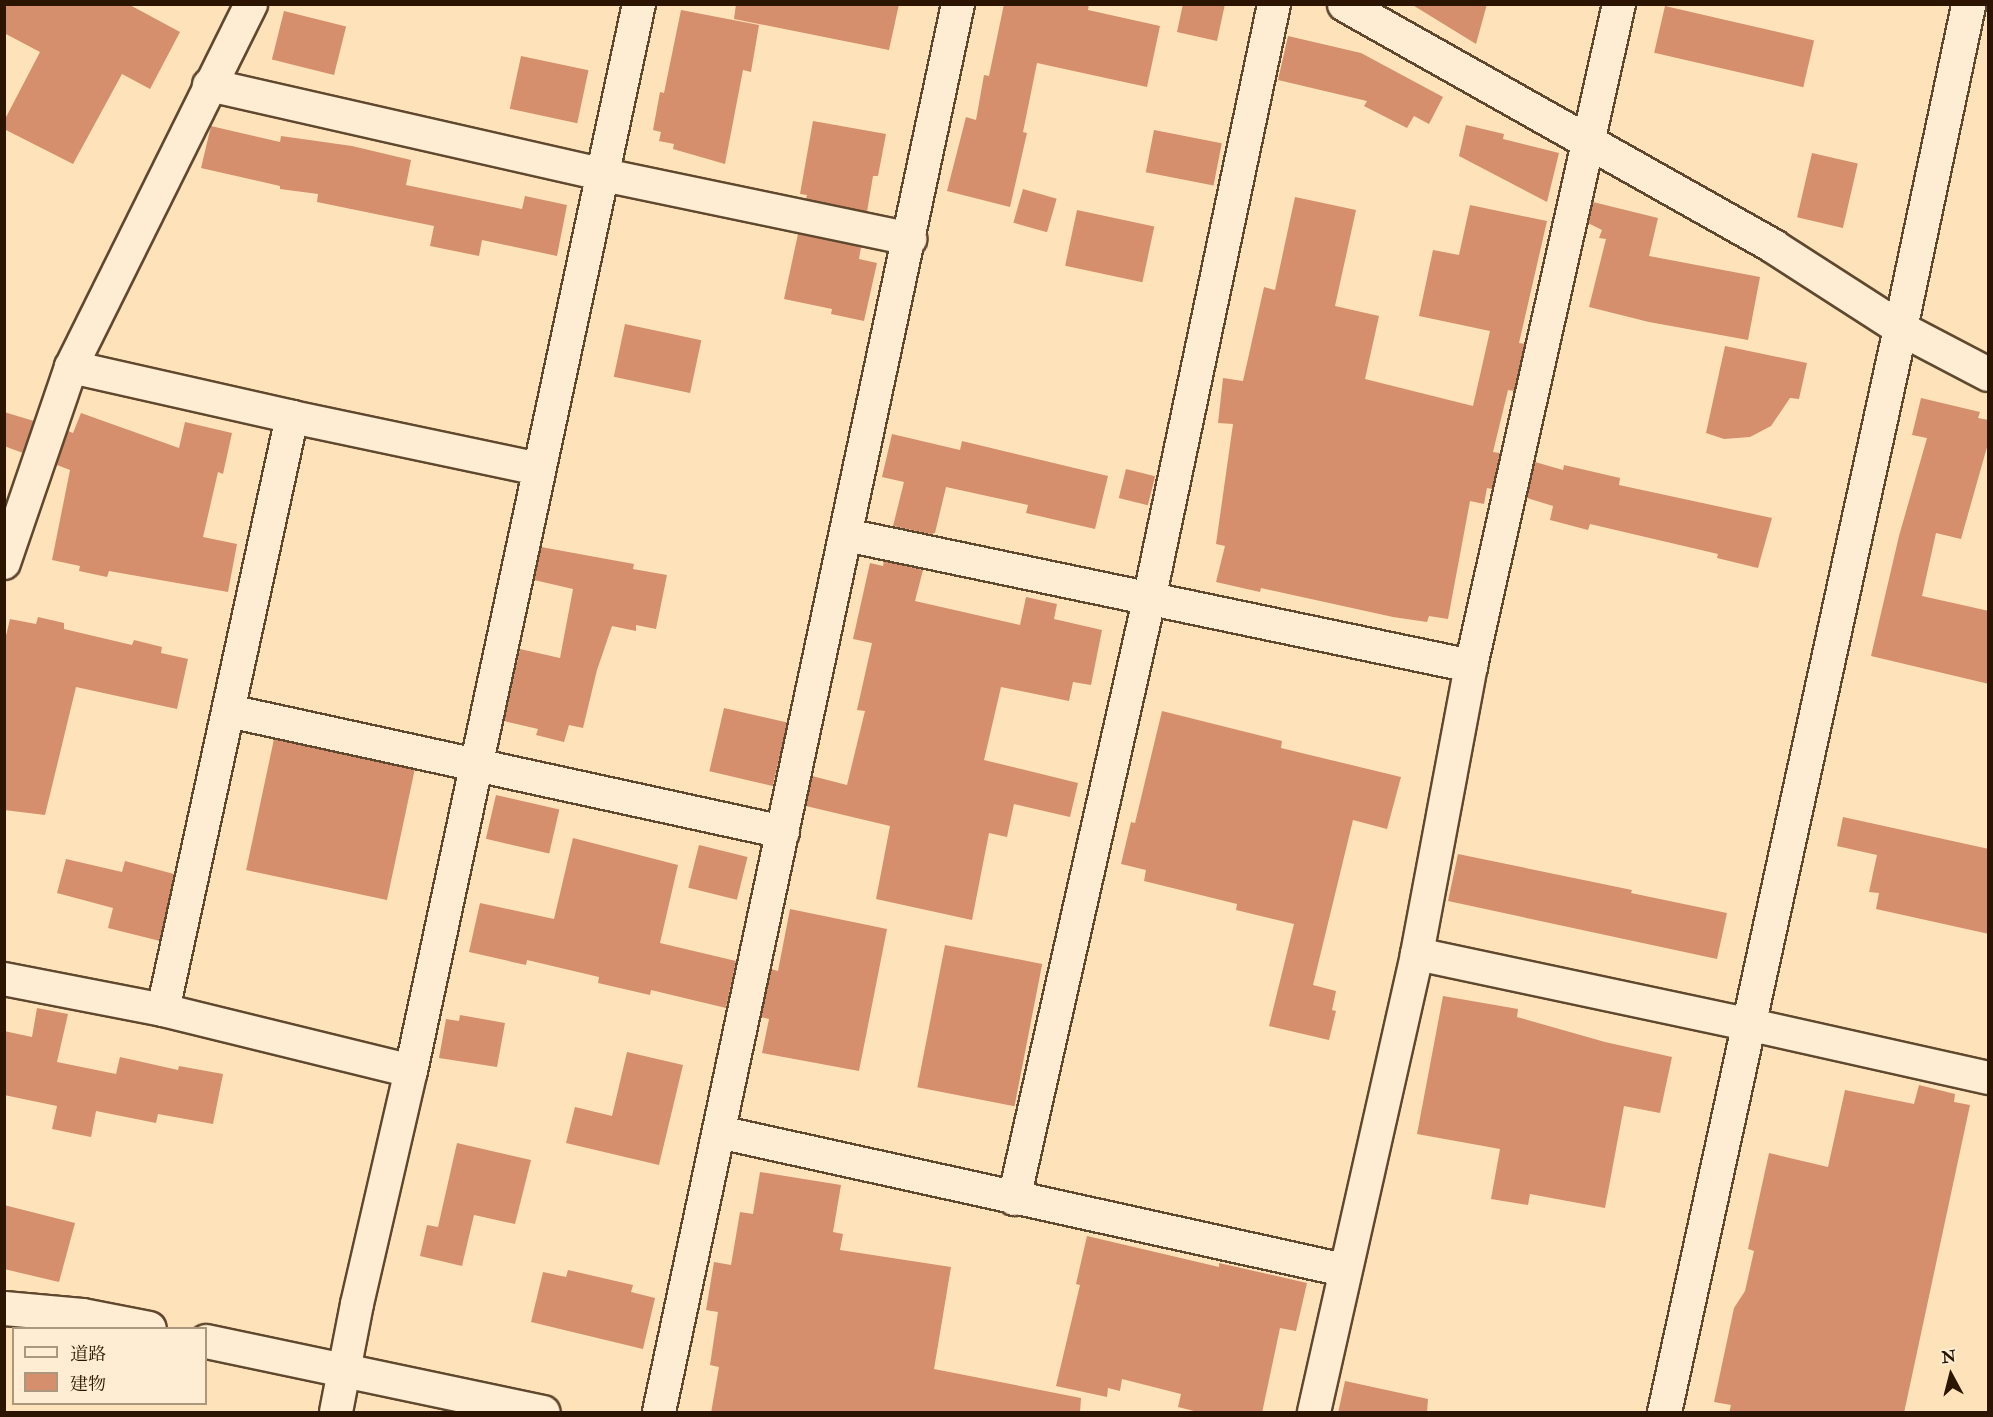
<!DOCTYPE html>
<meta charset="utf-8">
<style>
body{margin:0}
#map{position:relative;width:1993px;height:1417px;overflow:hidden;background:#fee3ba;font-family:"IM FELL Double Pica","Noto Serif JP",serif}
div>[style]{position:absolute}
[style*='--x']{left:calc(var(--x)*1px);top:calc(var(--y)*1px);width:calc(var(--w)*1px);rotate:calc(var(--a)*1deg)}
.building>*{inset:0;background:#d58f6d;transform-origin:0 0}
.roads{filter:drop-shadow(2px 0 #60482f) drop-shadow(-2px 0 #60482f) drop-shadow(0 2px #60482f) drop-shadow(0 -2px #60482f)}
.minor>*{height:32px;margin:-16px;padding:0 16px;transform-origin:16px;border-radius:16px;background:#feedd2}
.tertiary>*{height:33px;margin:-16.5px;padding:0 16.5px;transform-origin:16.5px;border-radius:16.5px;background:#feedd2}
span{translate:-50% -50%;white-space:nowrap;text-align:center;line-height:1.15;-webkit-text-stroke:4.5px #feedd2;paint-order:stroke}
.frame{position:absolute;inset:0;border:6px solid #2b1501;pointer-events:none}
.legend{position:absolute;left:12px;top:1327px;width:195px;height:78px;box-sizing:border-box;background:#feedd2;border:2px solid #aa977e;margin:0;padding:8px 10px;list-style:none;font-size:18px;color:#2b1501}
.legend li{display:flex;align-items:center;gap:12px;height:30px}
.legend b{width:30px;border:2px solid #aa977e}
.north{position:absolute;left:1921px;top:1345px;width:60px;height:60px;-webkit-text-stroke:4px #feedd2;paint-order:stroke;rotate:353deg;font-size:16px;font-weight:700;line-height:24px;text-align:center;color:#2b1501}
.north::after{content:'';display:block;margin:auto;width:21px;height:27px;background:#2b1501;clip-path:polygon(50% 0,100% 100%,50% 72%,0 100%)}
</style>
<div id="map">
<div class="building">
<div style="clip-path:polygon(4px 4px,128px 4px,180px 32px,150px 89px,122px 74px,73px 164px,4px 129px,4px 121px,40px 52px,4px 33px)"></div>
<div style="clip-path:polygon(736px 4px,899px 4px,889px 50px,734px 19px)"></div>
<div style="clip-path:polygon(1004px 4px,1089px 4px,1088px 10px,1160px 26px,1147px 87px,1037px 63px,1023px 132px,1027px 133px,1010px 207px,947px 191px,966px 117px,976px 120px,984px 75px,989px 76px)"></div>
<div style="clip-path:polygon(1183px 4px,1225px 4px,1217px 41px,1177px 32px)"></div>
<div style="clip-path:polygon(1411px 4px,1487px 4px,1476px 44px)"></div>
<div style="left:1665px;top:6px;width:153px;height:48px;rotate:13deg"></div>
<div style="clip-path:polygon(681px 10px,759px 25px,751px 72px,743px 70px,725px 164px,673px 149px,674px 144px,659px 141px,661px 132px,653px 130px,660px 92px,664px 93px)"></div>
<div style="left:284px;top:11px;width:64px;height:50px;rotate:14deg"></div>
<div style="clip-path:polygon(1288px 36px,1361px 53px,1443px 97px,1429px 124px,1414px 116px,1407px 128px,1364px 106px,1367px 101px,1278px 80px)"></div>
<div style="left:521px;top:56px;width:69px;height:54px;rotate:12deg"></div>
<div style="clip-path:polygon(813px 121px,886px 134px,878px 176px,873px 176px,867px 212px,806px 199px,807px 195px,800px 194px)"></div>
<div style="clip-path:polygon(1466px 125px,1504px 134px,1503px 139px,1559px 153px,1547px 202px,1459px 156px)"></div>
<div style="clip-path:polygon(211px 126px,280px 142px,281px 136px,352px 146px,411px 160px,406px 185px,522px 209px,525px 196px,567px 205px,557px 256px,482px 240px,479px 256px,430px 246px,434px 226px,317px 202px,318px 194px,280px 189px,280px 186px,201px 168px)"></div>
<div style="left:1154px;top:130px;width:69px;height:43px;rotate:11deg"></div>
<div style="left:1812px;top:153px;width:47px;height:66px;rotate:13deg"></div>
<div style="left:1023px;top:189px;width:35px;height:35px;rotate:16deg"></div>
<div style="clip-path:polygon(1295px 197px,1356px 210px,1335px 306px,1379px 316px,1365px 379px,1473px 406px,1490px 331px,1419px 316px,1433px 250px,1459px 255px,1470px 205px,1547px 221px,1519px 343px,1525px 344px,1514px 391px,1508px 390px,1493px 452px,1500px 453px,1492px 489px,1487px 488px,1484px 504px,1470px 501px,1448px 619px,1429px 616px,1427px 622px,1393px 617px,1261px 588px,1260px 592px,1216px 582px,1225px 546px,1216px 544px,1233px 424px,1218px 423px,1223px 378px,1243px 381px,1264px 287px,1275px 290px)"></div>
<div style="clip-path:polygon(1593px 202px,1658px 218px,1649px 256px,1760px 277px,1748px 340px,1649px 322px,1589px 307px,1606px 239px,1599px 238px,1602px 230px,1588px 223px)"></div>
<div style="left:1077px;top:210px;width:79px;height:57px;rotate:12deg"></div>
<div style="clip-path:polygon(798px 234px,861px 247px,859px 259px,877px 263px,864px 321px,831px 314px,832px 309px,784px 299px)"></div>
<div style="left:625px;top:324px;width:78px;height:54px;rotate:12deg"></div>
<div style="clip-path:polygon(1725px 346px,1807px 363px,1799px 399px,1790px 398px,1771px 426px,1750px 437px,1724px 439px,1706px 433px)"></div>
<div style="clip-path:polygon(1921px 398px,1980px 412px,1978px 418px,1989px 420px,1989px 440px,1961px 539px,1936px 533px,1922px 596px,1989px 611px,1989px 684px,1871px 656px,1899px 536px,1927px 438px,1912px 435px)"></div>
<div style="clip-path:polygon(4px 412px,34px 421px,23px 453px,4px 446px)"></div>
<div style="clip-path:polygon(81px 413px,179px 448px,185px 422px,232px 433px,223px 474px,218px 472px,203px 537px,237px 544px,228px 592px,109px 571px,107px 577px,79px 571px,80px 566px,52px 560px,70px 470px,57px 465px,68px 431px,73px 433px)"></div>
<div style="clip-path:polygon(892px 434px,960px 450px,962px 441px,1108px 476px,1095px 529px,1026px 513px,1028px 505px,946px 487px,935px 533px,931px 534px,893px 526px,904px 482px,882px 477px)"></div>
<div style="clip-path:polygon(1535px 462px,1563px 470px,1564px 465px,1620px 478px,1619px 485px,1772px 518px,1758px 568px,1717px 558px,1718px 554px,1590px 524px,1588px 530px,1550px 520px,1553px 506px,1527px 498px)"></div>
<div style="left:1126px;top:469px;width:30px;height:30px;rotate:14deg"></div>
<div style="clip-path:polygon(541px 547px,634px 564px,633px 569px,667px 575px,656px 629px,636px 625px,636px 631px,612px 626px,597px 670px,583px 728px,569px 725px,564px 742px,536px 735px,538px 729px,504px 721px,520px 649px,560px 658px,573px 589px,534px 580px)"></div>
<div style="clip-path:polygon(884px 561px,923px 570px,915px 601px,1020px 625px,1026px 597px,1057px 604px,1054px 619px,1102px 630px,1091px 685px,1073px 682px,1069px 701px,1001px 687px,984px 760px,1078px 783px,1070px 817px,1014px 804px,1007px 837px,989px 833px,972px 920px,876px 899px,890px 826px,806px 806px,812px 776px,847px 785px,865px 711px,857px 710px,872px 643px,853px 639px,870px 563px,883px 566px)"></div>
<div style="clip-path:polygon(38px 617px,64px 623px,64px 629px,132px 645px,134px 640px,162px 647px,161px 653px,188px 659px,177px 709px,76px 687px,45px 815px,4px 810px,4px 644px,10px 619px,36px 624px)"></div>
<div style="left:724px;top:708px;width:65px;height:65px;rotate:13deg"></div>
<div style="clip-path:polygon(1162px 711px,1282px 741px,1281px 748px,1401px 777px,1387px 829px,1353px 820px,1313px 985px,1336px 991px,1332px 1010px,1336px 1011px,1329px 1040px,1269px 1026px,1294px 924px,1236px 910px,1237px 904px,1144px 881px,1146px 870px,1121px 864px,1131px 822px,1135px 823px)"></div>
<div style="left:274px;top:739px;width:144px;height:134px;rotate:12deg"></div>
<div style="left:496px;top:795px;width:65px;height:45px;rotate:13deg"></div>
<div style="clip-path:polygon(1843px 817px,1989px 849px,1989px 934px,1876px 909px,1879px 893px,1869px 892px,1877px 855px,1837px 846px)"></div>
<div style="clip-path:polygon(573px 838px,678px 865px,660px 943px,736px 961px,726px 1008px,651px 990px,650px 995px,598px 983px,599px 977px,527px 960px,526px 965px,469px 952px,480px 903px,554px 919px)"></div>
<div style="left:699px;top:845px;width:50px;height:44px;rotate:14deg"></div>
<div style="clip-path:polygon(1458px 854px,1632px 890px,1631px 893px,1727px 913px,1717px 959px,1448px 901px)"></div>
<div style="clip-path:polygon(66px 859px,122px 872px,125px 861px,174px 874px,160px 941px,108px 928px,113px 908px,57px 893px)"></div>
<div style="clip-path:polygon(790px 909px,887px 929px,859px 1071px,762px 1053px,769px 1019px,761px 1017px,771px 969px,778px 971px)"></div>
<div style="left:945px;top:945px;width:99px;height:145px;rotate:11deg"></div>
<div style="clip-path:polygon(1443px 996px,1518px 1009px,1517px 1017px,1605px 1042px,1672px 1057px,1660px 1113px,1624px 1106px,1605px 1208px,1530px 1194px,1528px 1205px,1491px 1199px,1500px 1149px,1417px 1134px)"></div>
<div style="clip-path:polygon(37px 1008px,68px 1014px,57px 1062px,116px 1074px,120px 1057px,178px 1070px,179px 1066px,223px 1074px,213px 1124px,158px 1114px,156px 1123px,96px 1111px,91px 1137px,52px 1129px,57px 1106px,4px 1095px,4px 1031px,32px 1037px)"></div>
<div style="clip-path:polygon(460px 1015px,505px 1023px,497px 1067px,439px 1058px,446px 1019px,459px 1021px)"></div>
<div style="clip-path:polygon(627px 1052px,683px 1065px,659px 1165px,566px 1143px,575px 1107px,612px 1116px)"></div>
<div style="clip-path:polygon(1919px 1085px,1955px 1094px,1954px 1102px,1970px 1105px,1904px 1413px,1729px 1413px,1731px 1405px,1714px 1402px,1734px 1308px,1745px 1291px,1754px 1251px,1748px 1249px,1769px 1153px,1828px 1167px,1845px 1090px,1914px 1104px)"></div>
<div style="clip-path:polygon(457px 1143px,531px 1160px,515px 1224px,474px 1215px,462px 1266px,420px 1256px,427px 1225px,438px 1227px)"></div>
<div style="clip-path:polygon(760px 1172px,841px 1185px,833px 1232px,843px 1234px,840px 1250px,951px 1267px,934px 1369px,1081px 1398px,1080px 1413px,711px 1413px,719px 1367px,710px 1365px,718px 1312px,706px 1310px,714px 1262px,731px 1265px,740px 1212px,753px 1214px)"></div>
<div style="clip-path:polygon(4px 1205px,75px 1223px,59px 1282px,4px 1269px)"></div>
<div style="clip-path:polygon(1087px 1236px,1219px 1267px,1219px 1263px,1307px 1283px,1296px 1331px,1280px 1328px,1262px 1413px,1202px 1413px,1178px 1407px,1181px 1394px,1122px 1379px,1120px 1391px,1108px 1388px,1107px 1397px,1056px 1386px,1080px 1285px,1076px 1284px)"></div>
<div style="clip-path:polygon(568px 1270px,633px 1285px,631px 1292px,655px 1298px,643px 1349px,531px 1322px,543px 1272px,566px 1277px)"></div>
<div style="clip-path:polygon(1345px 1381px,1428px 1399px,1427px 1413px,1338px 1413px)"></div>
</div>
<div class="roads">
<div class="minor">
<div style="--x:209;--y:85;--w:405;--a:12.8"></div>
<div style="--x:604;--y:175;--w:313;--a:11.8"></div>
<div style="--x:71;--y:367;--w:227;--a:12.7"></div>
<div style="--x:292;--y:417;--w:252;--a:11.9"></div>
<div style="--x:846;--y:535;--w:639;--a:11.84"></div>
<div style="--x:4;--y:563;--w:207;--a:-71.1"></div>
<div style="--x:71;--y:367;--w:405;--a:-63.6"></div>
<div style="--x:229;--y:711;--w:567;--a:12.32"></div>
<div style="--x:1417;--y:954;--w:337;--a:12"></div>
<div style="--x:1747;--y:1024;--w:247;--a:12.6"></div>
<div style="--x:4;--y:979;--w:162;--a:11"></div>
<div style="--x:163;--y:1010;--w:607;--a:-77.73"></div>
<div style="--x:163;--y:1010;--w:255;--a:13.8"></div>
<div style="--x:719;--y:1132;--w:640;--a:12.45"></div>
<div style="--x:1014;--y:1199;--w:614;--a:-77.3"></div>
<div style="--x:1149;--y:600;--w:609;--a:-78.15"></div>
<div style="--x:336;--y:1412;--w:110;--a:-79"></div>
<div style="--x:357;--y:1304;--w:239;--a:-77"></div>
<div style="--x:411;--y:1071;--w:1091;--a:-77.94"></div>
<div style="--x:659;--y:1412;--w:1439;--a:-78.01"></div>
<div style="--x:1314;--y:1412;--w:469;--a:-77.3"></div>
<div style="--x:1417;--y:954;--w:293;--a:-79.4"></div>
<div style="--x:1471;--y:666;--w:678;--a:-77.4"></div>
</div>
<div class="tertiary">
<div style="--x:1344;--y:4;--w:493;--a:29.4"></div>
<div style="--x:1773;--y:246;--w:151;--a:32.8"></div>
<div style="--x:1900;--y:328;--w:99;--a:27.6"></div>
<div style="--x:4;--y:1308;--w:78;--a:5.1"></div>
<div style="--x:82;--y:1315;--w:68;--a:11"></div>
<div style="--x:206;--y:1341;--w:344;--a:11.9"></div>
<div style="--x:1664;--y:1412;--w:1109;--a:-77.72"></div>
<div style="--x:1900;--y:328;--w:331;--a:-78.1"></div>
</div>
</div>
<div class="frame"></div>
<ul class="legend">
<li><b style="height:8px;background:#feedd2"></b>道路</li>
<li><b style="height:16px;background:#d58f6d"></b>建物</li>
</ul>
<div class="north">N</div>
</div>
